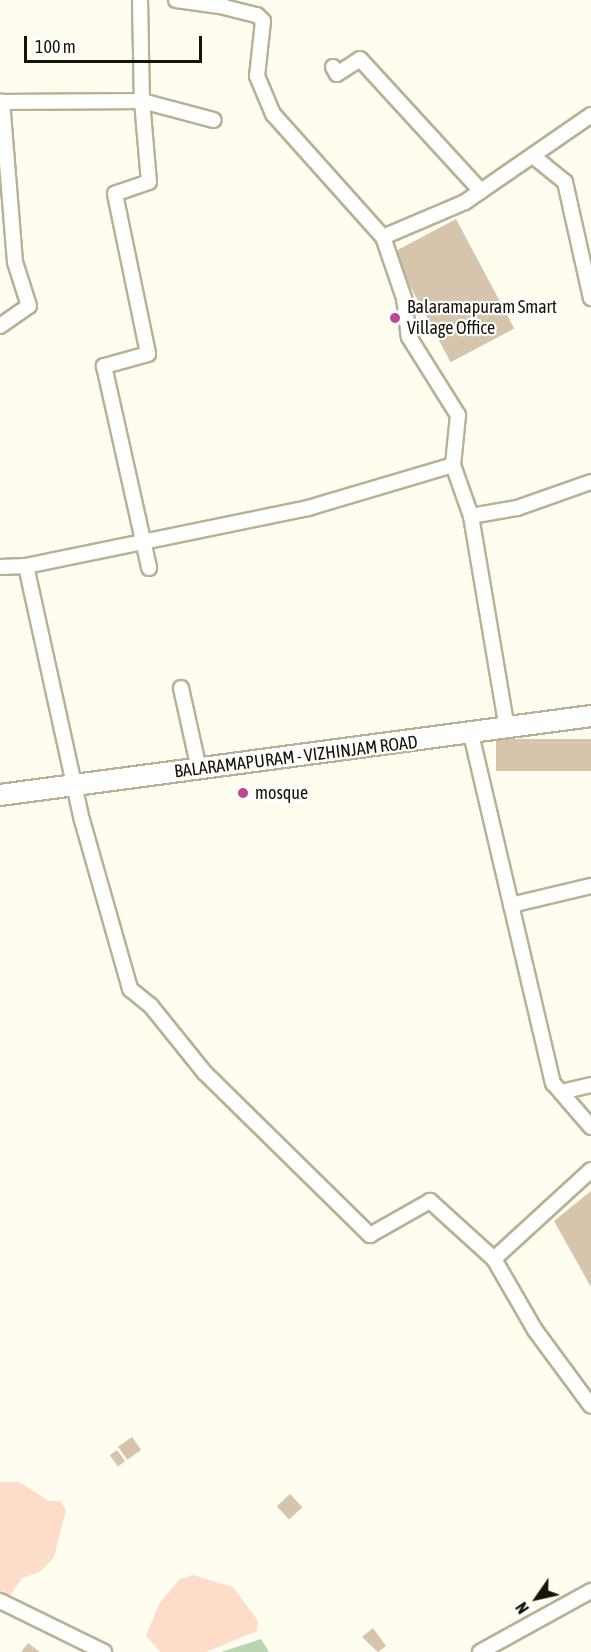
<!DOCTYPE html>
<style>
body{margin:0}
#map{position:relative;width:591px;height:1652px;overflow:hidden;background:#fffcf0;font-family:"Asap Condensed",sans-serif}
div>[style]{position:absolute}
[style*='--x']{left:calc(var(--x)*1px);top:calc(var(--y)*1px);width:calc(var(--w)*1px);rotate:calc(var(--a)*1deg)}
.green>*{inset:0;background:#fdddca}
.water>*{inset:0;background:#bad6b1}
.building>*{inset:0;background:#d7c4ac;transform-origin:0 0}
.roads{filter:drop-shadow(2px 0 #b8b195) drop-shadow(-2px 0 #b8b195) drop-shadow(0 2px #b8b195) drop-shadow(0 -2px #b8b195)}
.street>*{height:14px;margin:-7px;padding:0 7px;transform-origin:7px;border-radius:7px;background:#fff}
.secondary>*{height:20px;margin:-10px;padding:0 10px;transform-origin:10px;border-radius:10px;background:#fff}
.dots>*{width:16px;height:16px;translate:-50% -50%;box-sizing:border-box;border:3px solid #fff;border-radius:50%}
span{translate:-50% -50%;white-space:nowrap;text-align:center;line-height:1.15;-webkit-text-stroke:4.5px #fff;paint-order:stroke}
.poi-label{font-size:18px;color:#161309}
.left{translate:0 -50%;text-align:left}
.street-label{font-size:18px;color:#161309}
.north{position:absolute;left:507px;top:1568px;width:60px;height:60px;-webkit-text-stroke:4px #fff;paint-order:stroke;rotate:236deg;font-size:16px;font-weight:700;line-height:24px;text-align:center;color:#161309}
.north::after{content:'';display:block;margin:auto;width:21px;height:27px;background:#161309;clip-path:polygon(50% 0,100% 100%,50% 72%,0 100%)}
.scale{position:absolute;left:24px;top:36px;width:178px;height:27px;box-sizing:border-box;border:3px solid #161309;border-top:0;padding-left:8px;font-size:18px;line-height:21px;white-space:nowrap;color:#161309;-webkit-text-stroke:4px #fff;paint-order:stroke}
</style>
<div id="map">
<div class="green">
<div style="clip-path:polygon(0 1482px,19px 1482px,49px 1501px,60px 1501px,66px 1510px,54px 1557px,40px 1572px,22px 1578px,9px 1597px,0 1593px)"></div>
<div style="clip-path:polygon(193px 1575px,233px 1587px,258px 1621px,257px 1631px,206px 1652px,160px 1652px,146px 1636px,159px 1604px,179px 1580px)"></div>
</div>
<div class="water">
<div style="clip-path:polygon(261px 1639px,269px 1652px,221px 1652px)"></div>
</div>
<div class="building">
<div style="left:456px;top:219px;width:124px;height:72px;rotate:62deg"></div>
<div style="left:591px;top:739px;width:32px;height:95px;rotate:90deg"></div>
<div style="clip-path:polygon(591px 1191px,591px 1287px,554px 1221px)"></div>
<div style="left:132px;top:1437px;width:16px;height:17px;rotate:55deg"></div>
<div style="left:117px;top:1450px;width:14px;height:9px;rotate:54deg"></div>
<div style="left:290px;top:1494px;width:18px;height:18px;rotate:47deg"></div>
<div style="clip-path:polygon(373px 1628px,386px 1646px,378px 1652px,362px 1637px)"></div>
<div style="clip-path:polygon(28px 1643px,40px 1652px,21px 1652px)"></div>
</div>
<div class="roads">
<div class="street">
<div style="--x:140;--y:0;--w:101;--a:88.9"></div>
<div style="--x:142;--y:101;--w:74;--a:14.8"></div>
<div style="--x:176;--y:0;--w:44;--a:7.8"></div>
<div style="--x:220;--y:6;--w:6;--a:-81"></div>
<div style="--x:220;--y:6;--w:38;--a:14"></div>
<div style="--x:257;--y:15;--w:8;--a:45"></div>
<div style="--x:263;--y:21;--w:55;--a:96.2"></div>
<div style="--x:257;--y:76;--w:41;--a:67.2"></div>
<div style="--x:273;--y:114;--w:165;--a:48.2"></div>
<div style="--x:383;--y:237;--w:65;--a:71"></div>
<div style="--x:404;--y:298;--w:39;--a:83"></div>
<div style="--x:409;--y:337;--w:92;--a:57.9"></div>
<div style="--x:458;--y:415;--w:50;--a:95.7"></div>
<div style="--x:453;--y:465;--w:54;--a:70.6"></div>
<div style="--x:471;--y:516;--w:215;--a:80.4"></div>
<div style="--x:333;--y:67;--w:8;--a:60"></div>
<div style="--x:337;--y:74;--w:27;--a:-33"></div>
<div style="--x:360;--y:59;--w:179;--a:47.5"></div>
<div style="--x:533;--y:156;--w:41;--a:39.1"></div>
<div style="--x:565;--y:182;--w:119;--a:77.4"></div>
<div style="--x:383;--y:237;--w:89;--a:-23.1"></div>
<div style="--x:465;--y:202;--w:153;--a:-34.6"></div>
<div style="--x:0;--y:326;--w:35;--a:-35"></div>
<div style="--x:29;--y:306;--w:46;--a:-107.7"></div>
<div style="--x:15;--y:262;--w:161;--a:-94.6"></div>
<div style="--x:2;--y:102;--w:140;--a:-0.4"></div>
<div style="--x:142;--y:101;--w:81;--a:85.1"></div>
<div style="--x:149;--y:182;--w:36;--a:161"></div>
<div style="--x:115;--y:194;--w:163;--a:78.3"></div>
<div style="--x:148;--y:354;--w:46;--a:164.7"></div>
<div style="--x:104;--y:366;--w:207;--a:77.4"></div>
<div style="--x:471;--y:516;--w:47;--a:-9.9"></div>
<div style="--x:517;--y:508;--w:78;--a:-19.4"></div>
<div style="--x:26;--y:566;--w:260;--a:77.6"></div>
<div style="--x:82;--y:820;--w:176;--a:74.1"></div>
<div style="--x:130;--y:989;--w:27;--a:39"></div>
<div style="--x:151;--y:1006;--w:85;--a:51.2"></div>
<div style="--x:204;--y:1072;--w:233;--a:44.5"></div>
<div style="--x:370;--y:1235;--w:69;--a:-29.5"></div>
<div style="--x:430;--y:1201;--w:86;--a:42.2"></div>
<div style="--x:0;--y:567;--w:26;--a:-2"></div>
<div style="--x:26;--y:566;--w:288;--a:-11.6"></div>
<div style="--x:308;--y:508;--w:151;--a:-16.5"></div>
<div style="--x:181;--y:688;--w:83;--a:77.5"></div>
<div style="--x:471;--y:734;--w:359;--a:76.8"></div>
<div style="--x:553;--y:1083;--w:58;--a:49.2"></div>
<div style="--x:511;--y:905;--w:82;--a:-13.4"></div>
<div style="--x:561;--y:1092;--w:31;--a:-13"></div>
<div style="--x:591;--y:1170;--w:132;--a:137.5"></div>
<div style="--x:494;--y:1259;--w:82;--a:60"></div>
<div style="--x:535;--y:1330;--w:94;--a:53.6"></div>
<div style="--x:0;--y:1601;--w:116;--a:26.1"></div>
<div style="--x:480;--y:1652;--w:127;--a:-28.8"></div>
</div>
<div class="secondary">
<div style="--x:0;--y:795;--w:596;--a:-7.61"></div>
</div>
</div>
<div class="dots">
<div style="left:395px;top:318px;background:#c44592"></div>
<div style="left:243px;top:793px;background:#c44592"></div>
</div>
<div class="poi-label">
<span class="left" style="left:407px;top:318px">Balaramapuram Smart<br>Village Office</span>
<span class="left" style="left:255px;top:793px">mosque</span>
</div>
<div class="street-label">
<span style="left:296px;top:757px;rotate:-7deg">BALARAMAPURAM - VIZHINJAM ROAD</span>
</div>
<div class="north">N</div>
<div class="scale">100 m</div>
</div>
